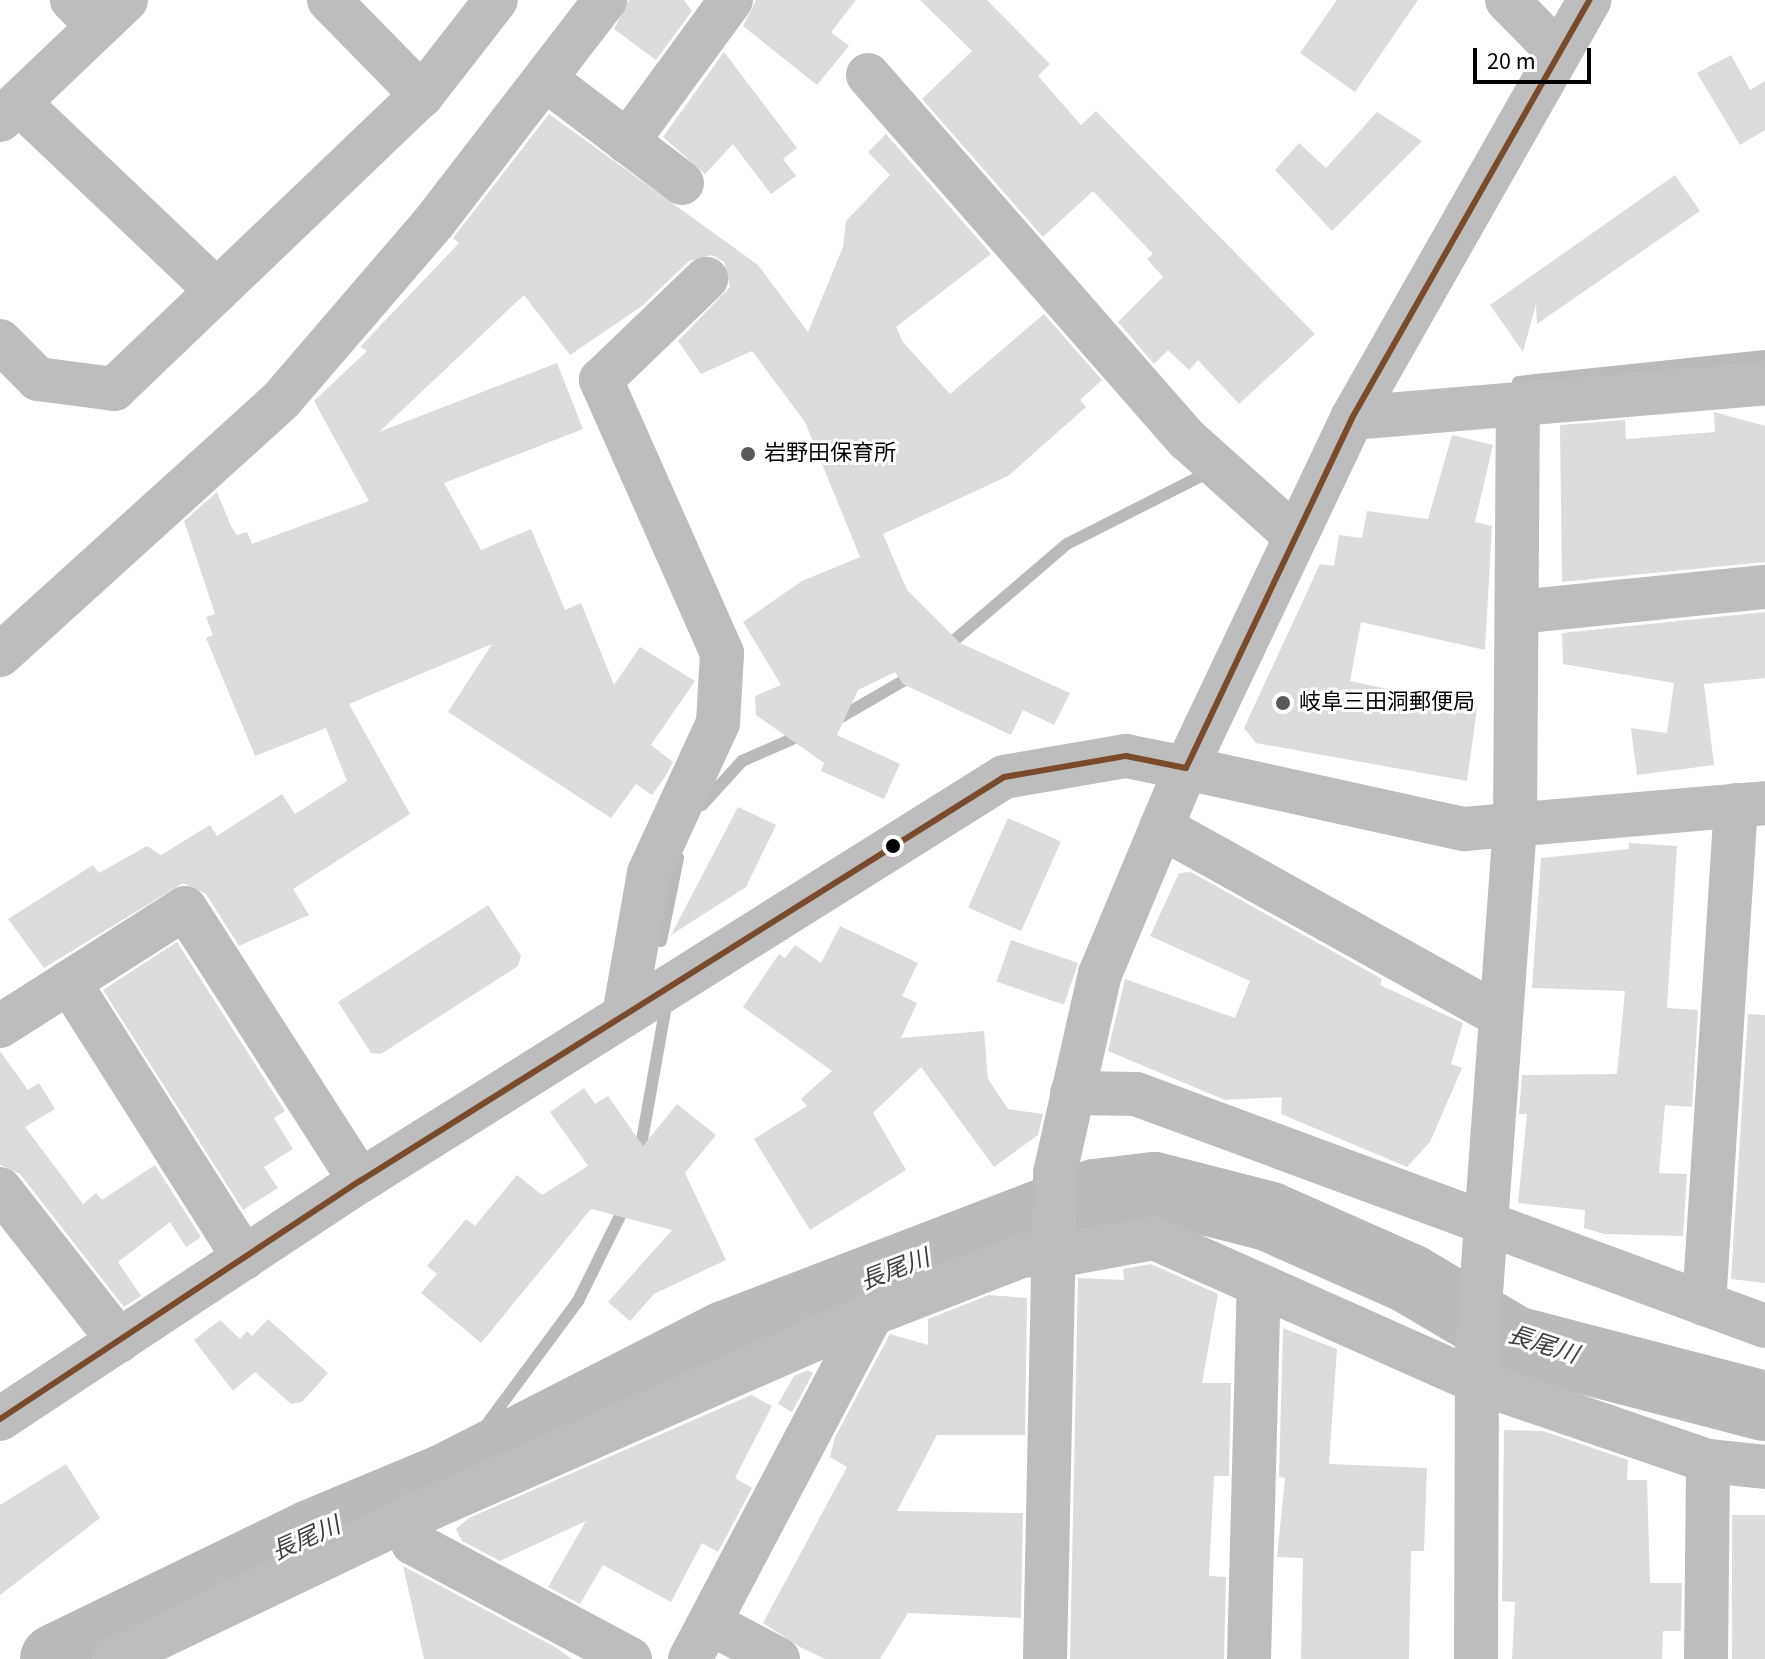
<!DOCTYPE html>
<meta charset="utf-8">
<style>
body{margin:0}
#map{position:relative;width:1765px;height:1659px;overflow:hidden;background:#fff;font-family:"Source Sans 3","Noto Sans JP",sans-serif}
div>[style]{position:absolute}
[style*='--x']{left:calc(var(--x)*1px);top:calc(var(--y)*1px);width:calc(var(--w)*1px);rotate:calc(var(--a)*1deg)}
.stream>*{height:12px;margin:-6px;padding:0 6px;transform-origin:6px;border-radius:6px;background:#bababa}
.river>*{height:70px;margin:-35px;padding:0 35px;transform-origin:35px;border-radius:35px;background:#bababa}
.building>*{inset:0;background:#dcdcdc;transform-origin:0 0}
.minor>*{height:44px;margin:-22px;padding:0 22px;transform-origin:22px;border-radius:22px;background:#bdbdbd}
.bus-1>*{height:6px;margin:-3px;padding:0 3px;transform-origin:3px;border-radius:3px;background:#7a4b2a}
.dots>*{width:22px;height:22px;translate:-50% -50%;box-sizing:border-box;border:4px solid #fff;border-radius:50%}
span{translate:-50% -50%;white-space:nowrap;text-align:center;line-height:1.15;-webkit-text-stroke:6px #fff;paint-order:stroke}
.poi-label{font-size:22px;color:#000}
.left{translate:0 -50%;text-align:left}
.water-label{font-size:24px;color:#3e3e3e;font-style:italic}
.scale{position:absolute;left:1473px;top:48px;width:118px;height:36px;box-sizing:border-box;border:4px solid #000;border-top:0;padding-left:10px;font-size:24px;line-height:28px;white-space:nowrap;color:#000;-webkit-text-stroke:6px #fff;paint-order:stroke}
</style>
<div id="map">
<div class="stream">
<div style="--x:1518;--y:382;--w:248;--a:-6"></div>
<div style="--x:944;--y:649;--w:162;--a:-40.5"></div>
<div style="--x:1067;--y:544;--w:150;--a:-26.9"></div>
<div style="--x:834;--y:721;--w:94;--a:-30.1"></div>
<div style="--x:702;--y:805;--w:59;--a:-47.7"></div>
<div style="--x:742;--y:761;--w:70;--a:-23.6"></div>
<div style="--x:661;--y:941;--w:85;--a:-78.4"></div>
<div style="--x:639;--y:1157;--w:148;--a:-79.9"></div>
<div style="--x:447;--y:1478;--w:220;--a:-53.5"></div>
<div style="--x:578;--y:1301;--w:110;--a:-63.7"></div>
</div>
<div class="river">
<div style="--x:55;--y:1659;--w:284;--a:-25.9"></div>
<div style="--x:310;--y:1535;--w:148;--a:-22.6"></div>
<div style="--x:447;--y:1478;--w:312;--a:-27.1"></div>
<div style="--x:725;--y:1336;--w:396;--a:-21"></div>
<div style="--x:1095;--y:1194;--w:59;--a:-6.8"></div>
<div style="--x:1154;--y:1187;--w:118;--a:14.3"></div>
<div style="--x:1268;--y:1216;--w:155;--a:23.9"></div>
<div style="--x:1410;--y:1279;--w:122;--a:30.6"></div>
<div style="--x:1515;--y:1341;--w:258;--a:14.6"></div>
</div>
<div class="building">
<div style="clip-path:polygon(629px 0,684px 0,692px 11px,656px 60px,614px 29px)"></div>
<div style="clip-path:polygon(756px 0,856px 0,831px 32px,849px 46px,817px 85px,743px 26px)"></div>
<div style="clip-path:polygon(920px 0,987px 0,1050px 64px,1038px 76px,1081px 125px,1096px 111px,1315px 334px,1239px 404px,1198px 360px,1189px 370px,1168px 350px,1154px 364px,1118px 322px,1163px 277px,1147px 259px,1153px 254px,1093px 191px,1043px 237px,922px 99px,972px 51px)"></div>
<div style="clip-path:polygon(1337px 0,1418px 0,1355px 92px,1300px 53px)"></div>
<div style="clip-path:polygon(724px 52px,797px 148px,783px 159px,796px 176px,771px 194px,733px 144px,705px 174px,663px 137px)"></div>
<div style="clip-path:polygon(1731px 55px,1750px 90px,1765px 81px,1765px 130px,1740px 145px,1697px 73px)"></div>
<div style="clip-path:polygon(1377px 112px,1422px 141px,1332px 231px,1275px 170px,1299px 143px,1326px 168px)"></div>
<div style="clip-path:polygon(549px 114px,758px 265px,808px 332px,843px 247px,846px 221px,890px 175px,868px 152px,886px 134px,991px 254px,896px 327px,903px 342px,950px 394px,1044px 314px,1102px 380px,1080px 400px,1086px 407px,1008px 476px,883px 534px,907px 590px,960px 643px,1070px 693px,1054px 725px,1023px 710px,1011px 735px,903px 684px,895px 672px,858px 690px,837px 735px,900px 764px,884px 799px,821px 771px,824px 763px,756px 715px,755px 696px,781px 685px,743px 622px,802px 581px,860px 557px,805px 422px,752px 351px,701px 374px,678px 341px,730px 287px,724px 262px,712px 255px,689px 261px,642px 306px,570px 355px,524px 295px,379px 432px,557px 363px,583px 429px,444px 483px,481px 550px,531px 529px,565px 610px,581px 603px,614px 685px,640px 647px,695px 681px,651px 745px,673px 762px,665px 777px,652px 795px,636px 784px,611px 818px,448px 712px,492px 644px,349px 704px,410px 814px,293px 889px,309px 915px,239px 946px,206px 894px,183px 883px,44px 968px,8px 919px,93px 865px,99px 873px,147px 846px,161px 855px,210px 825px,217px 836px,282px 794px,295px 814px,347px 781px,326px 728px,255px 756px,206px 638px,213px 635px,206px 617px,215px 614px,184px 521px,217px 492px,231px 526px,237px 535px,247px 532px,252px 544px,369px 501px,314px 401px,367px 351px,360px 347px,459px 243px,453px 238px)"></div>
<div style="clip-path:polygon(1675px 175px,1700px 211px,1537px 324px,1536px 304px,1523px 352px,1490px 305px)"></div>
<div style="clip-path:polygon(1714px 412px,1765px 426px,1765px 562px,1562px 582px,1560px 425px,1625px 420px,1626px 439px,1715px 432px)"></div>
<div style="clip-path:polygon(1452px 435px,1493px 445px,1475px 522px,1492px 526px,1485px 650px,1361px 622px,1350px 681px,1477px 708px,1467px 781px,1256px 743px,1244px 728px,1320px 564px,1334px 566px,1339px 535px,1362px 538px,1367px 511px,1428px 519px)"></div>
<div style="clip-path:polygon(1765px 612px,1765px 678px,1704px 684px,1714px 765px,1637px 775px,1631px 728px,1667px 733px,1674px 683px,1563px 664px,1562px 633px)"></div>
<div style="clip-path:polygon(738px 807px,776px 825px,746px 887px,671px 935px)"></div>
<div style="left:1008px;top:818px;width:58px;height:98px;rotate:24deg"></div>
<div style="clip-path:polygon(1629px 843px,1677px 846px,1667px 1008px,1698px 1010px,1692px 1107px,1665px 1105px,1659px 1173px,1687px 1174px,1683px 1236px,1604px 1234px,1584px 1228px,1585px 1210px,1518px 1203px,1527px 1114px,1519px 1114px,1522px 1075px,1617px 1074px,1625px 991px,1532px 988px,1541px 858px,1629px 849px)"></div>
<div style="clip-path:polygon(1191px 872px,1382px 979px,1380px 985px,1463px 1023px,1451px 1064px,1462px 1068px,1430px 1142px,1407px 1167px,1281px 1114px,1282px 1097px,1225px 1100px,1108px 1051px,1125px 979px,1235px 1018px,1250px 981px,1150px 936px,1179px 873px)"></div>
<div style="clip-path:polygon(488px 905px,521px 956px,518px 966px,381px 1054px,371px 1053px,338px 1002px)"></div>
<div style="clip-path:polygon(840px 926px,918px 963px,902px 996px,917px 1003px,901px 1038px,984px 1031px,988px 1079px,1008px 1109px,1043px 1114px,1038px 1135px,994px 1167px,921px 1067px,873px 1113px,906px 1170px,810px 1230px,754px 1139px,807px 1106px,801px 1099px,832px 1071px,743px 1007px,779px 954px,785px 958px,795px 945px,821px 963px)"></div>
<div style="left:1011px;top:940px;width:71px;height:44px;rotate:19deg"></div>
<div style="clip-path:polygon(177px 942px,285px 1111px,274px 1118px,293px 1149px,264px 1167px,278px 1188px,243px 1210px,103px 990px)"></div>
<div style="clip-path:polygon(1748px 1014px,1765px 1015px,1765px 1283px,1731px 1279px)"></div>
<div style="clip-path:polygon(0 1051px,28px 1090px,39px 1083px,55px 1109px,25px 1127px,83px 1204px,96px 1193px,102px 1200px,155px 1165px,201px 1237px,186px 1247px,170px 1222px,118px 1262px,141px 1296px,124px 1307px,20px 1174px,0 1165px)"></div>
<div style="clip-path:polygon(584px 1088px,595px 1104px,608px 1096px,643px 1146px,677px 1104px,716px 1135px,685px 1173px,726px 1260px,654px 1294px,630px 1321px,608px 1302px,672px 1230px,591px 1209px,481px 1343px,421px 1293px,437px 1274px,427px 1266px,466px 1219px,475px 1226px,517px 1175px,542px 1195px,588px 1166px,550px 1112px)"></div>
<div style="clip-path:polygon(1151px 1264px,1218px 1294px,1202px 1383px,1231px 1383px,1229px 1476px,1214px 1476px,1209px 1576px,1226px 1577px,1224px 1659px,1070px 1659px,1078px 1278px,1124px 1280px,1123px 1269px)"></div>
<div style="clip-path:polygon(989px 1295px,1027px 1298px,1025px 1435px,937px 1435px,897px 1511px,1023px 1513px,1021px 1618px,908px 1613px,880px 1659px,825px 1659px,800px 1647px,763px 1623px,847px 1467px,830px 1457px,835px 1437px,890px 1334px,928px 1345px,928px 1319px)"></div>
<div style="clip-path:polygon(268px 1319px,328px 1373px,302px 1402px,291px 1404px,255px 1372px,233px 1391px,194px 1340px,220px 1320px,240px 1339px,247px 1331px,252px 1336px)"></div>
<div style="clip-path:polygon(1283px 1328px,1337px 1349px,1329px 1464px,1427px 1468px,1424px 1551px,1411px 1551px,1409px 1659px,1301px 1659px,1303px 1558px,1277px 1557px,1285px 1478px,1279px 1477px)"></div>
<div style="clip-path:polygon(808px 1370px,813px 1373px,792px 1412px,778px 1404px,794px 1376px)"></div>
<div style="clip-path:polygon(751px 1395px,772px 1406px,735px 1478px,752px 1488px,718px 1552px,702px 1543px,671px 1602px,603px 1565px,580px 1604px,548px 1587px,586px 1521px,500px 1561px,462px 1541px,456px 1529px,469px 1518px)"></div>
<div style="clip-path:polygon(1504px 1430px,1543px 1431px,1628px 1460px,1627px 1480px,1647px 1480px,1650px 1583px,1682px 1583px,1681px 1631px,1663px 1631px,1662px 1659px,1512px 1659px,1515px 1602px,1502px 1601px)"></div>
<div style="clip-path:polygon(66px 1464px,100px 1518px,0 1595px,0 1505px)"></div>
<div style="left:1765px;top:1515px;width:144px;height:33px;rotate:90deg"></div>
<div style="clip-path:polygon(403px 1566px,555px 1647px,572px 1659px,424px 1659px)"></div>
</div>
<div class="minor">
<div style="--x:72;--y:0;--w:37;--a:45"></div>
<div style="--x:329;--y:0;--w:133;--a:45.6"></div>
<div style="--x:1507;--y:0;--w:69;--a:45.6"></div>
<div style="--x:868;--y:75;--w:485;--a:48.8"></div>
<div style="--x:1188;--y:440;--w:142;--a:41.9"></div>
<div style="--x:545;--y:79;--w:172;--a:37.2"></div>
<div style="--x:19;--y:103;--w:273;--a:43.5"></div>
<div style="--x:0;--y:120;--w:174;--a:-43.6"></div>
<div style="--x:627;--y:142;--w:176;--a:-53.8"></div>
<div style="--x:0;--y:341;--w:54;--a:45"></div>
<div style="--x:38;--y:379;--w:77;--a:7.5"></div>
<div style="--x:114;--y:389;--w:426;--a:-43.7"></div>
<div style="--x:422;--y:95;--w:120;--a:-52.1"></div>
<div style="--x:1352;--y:418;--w:414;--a:-4.8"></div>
<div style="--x:1517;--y:612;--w:249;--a:-5.8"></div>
<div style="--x:0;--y:655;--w:381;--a:-42.2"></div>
<div style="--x:282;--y:399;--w:235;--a:-49.3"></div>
<div style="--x:435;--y:221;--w:279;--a:-52.4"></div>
<div style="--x:1161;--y:827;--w:389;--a:29.1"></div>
<div style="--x:69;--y:982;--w:327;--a:57.6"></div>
<div style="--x:624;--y:1015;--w:144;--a:-80"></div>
<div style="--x:649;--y:873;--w:165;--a:-65.3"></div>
<div style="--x:718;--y:723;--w:70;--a:-86.7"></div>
<div style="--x:722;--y:653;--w:299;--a:-113.9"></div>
<div style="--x:601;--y:380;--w:146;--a:-43.9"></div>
<div style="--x:0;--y:1026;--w:219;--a:-32.5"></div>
<div style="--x:185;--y:908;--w:324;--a:57.3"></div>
<div style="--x:1072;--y:1093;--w:64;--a:0.9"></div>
<div style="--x:1136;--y:1094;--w:670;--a:20.25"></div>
<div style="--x:0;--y:1189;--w:193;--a:51.9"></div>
<div style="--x:1704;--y:1304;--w:500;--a:-86.33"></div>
<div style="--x:0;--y:1419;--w:432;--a:-33.5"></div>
<div style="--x:360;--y:1181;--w:760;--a:-32.1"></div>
<div style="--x:1004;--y:777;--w:124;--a:-9.8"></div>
<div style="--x:1126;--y:756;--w:61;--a:11.3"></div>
<div style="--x:1186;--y:768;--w:387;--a:-64.6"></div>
<div style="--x:1352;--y:418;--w:481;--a:-60.4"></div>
<div style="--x:406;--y:1519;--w:25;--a:74"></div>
<div style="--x:413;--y:1543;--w:246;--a:28.1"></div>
<div style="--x:710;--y:1623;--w:77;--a:27.9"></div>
<div style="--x:114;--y:1659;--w:324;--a:-25.6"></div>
<div style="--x:406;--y:1519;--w:509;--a:-23.75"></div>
<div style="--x:872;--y:1314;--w:163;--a:-21.2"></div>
<div style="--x:1024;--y:1255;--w:26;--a:4"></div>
<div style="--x:1050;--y:1257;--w:106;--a:-10.4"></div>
<div style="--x:1154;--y:1238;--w:354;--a:24"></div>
<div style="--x:1477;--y:1382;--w:244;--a:18.9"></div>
<div style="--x:1708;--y:1461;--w:57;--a:6"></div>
<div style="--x:690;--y:1659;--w:390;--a:-62.2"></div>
<div style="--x:1045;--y:1659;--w:486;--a:-88.8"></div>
<div style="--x:1055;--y:1173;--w:204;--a:-77.3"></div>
<div style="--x:1100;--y:974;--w:223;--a:-67.3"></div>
<div style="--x:1186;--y:768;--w:285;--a:12.4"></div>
<div style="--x:1464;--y:829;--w:302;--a:-4.9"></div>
<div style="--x:1249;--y:1659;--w:371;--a:-88.5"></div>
<div style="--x:1476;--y:1659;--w:311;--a:-89.8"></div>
<div style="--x:1477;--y:1348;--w:524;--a:-85.84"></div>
<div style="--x:1515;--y:825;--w:415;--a:-89.6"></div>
<div style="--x:1706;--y:1659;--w:198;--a:-89.4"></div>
</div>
<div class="bus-1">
<div style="--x:0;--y:1419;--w:432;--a:-33.5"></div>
<div style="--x:360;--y:1181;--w:760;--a:-32.1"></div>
<div style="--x:1004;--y:777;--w:124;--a:-9.8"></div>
<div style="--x:1126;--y:756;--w:61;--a:11.3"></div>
<div style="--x:1186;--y:768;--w:387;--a:-64.6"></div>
<div style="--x:1352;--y:418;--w:481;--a:-60.4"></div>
</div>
<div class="dots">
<div style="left:748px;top:454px;background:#595959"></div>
<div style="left:1283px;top:703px;background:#595959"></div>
<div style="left:893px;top:846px;background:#000"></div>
</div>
<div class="poi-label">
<span class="left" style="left:764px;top:454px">岩野田保育所</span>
<span class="left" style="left:1299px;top:703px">岐阜三田洞郵便局</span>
</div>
<div class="water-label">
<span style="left:895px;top:1270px;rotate:-21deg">長尾川</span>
<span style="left:1543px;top:1345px;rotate:18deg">長尾川</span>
<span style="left:306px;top:1539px;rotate:-24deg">長尾川</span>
</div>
<div class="scale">20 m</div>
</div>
